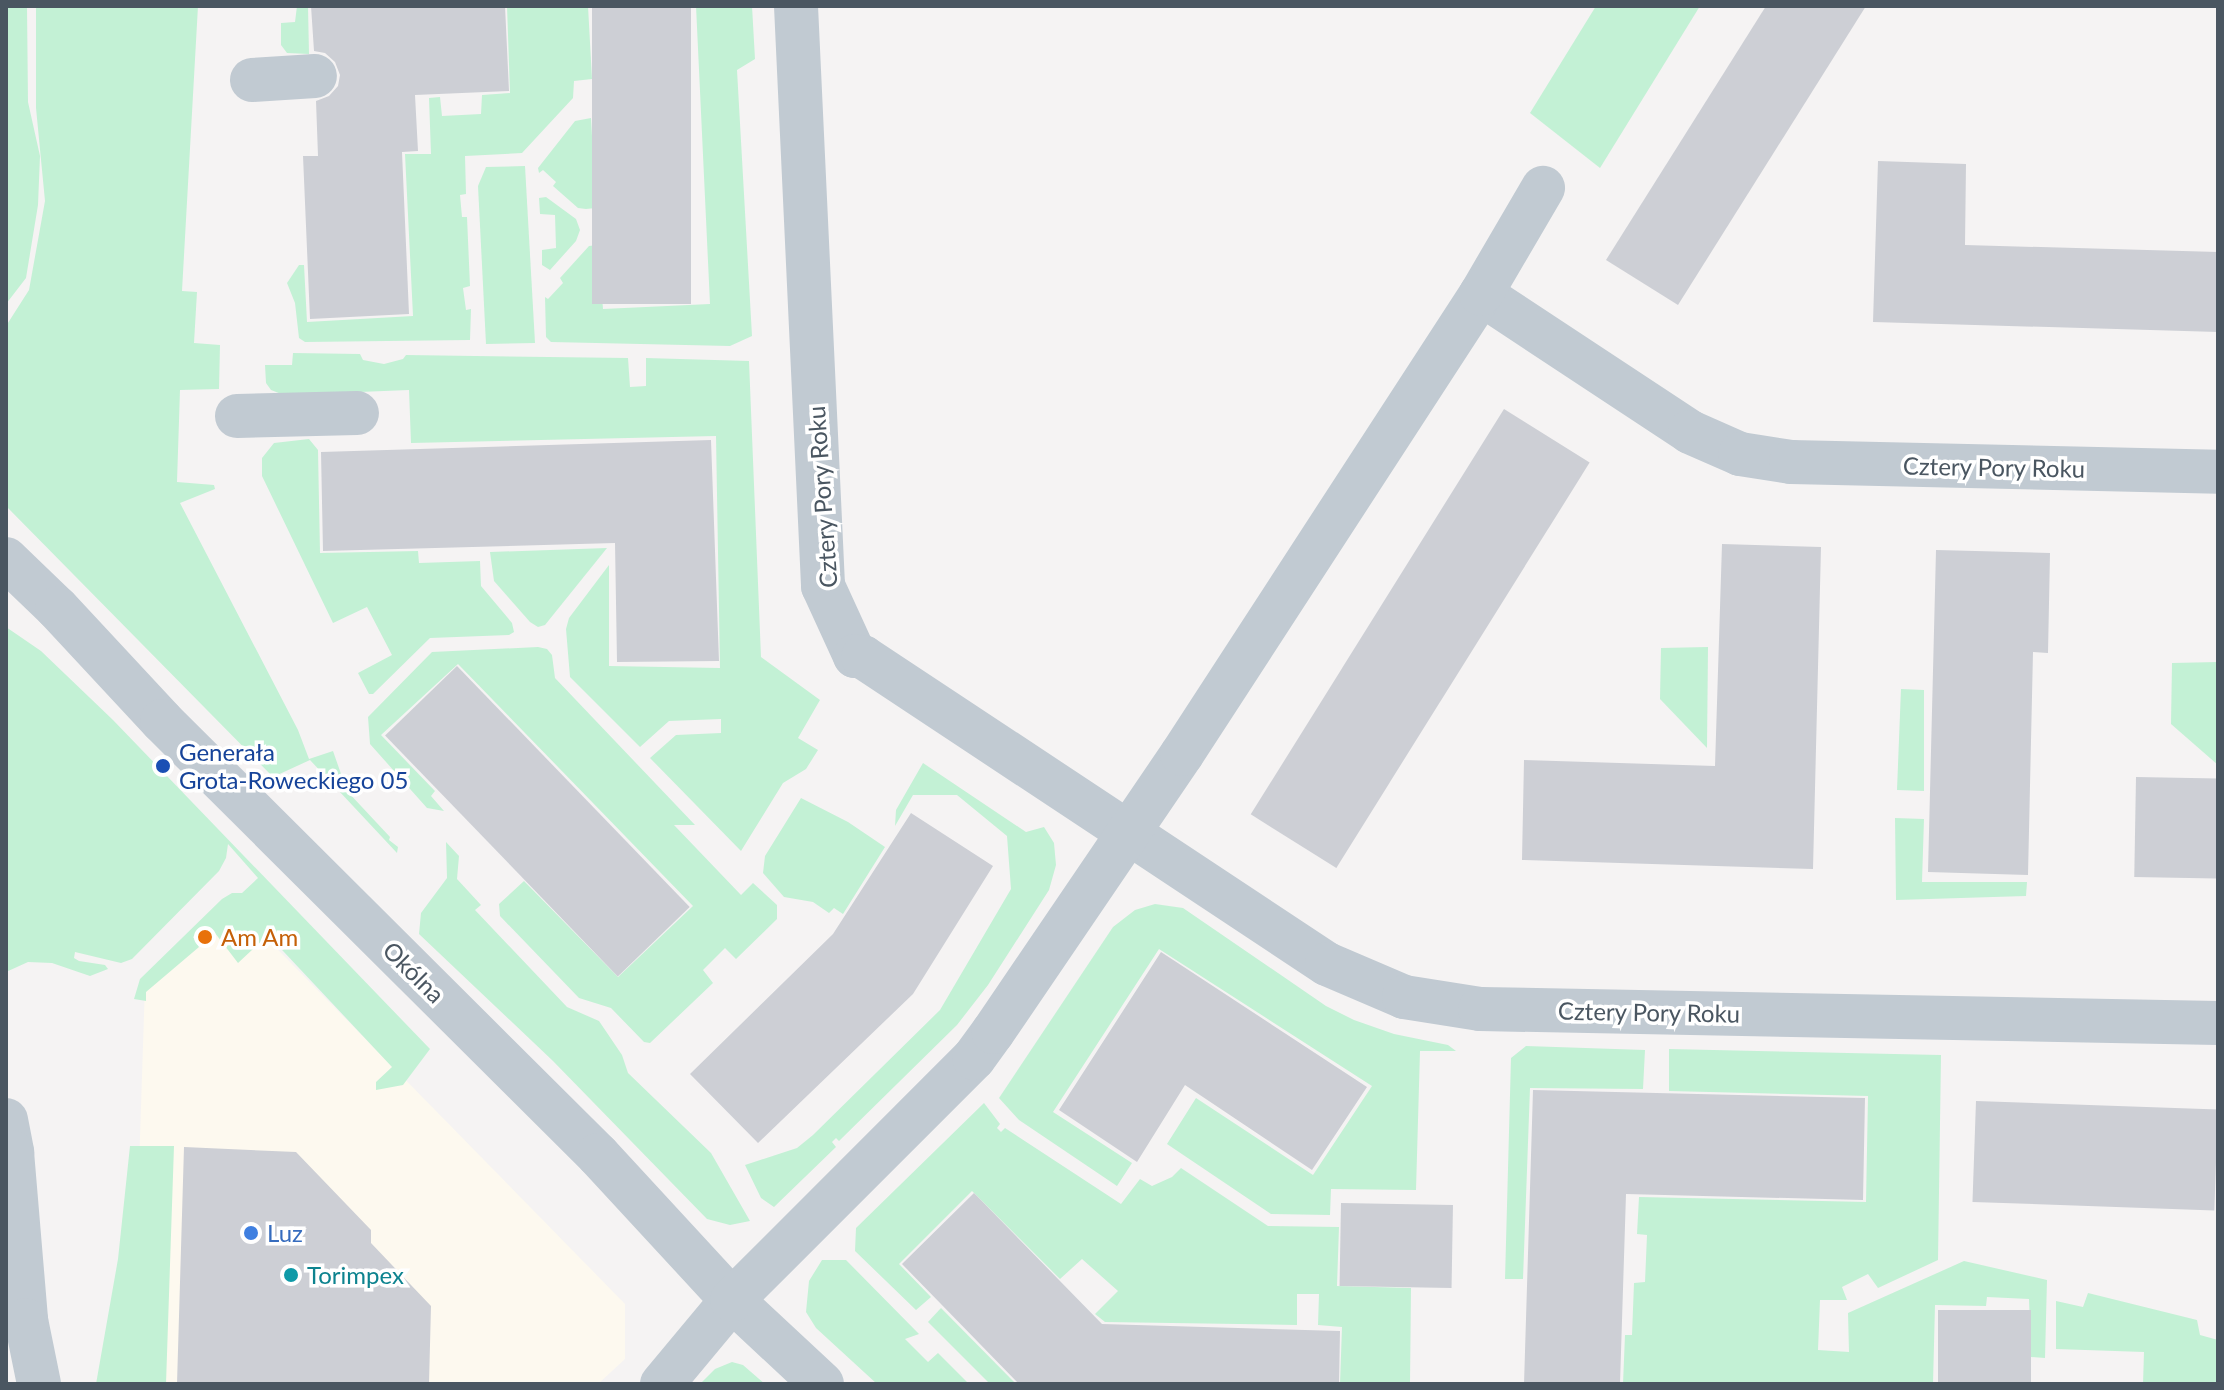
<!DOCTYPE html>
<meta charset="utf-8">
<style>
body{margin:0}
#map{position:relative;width:2224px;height:1390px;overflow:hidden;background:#f5f3f3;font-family:Lato,sans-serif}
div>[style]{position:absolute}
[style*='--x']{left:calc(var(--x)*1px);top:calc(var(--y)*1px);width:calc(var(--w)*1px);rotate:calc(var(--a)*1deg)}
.commercial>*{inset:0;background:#fdf9ef}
.green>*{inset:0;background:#c3f1d5}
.building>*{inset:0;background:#cdcfd5;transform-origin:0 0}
.minor>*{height:44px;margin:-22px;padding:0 22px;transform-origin:22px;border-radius:22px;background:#c1cad2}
.dots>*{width:22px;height:22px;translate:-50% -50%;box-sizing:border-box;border:4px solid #fff;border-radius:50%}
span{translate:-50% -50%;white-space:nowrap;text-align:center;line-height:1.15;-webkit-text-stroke:7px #fff;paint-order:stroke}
.street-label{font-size:24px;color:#4a5661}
.transit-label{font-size:24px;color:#164399}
.left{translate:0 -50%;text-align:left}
.food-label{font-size:24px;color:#c56008}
.shop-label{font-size:24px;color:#366cbe}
.culture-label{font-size:24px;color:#0d838f}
.frame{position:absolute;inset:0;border:8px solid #4a5661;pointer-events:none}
</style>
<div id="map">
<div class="commercial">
<div style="clip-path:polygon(242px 913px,625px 1304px,625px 1359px,598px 1384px,132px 1384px,145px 984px)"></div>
</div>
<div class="green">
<div style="clip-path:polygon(27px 6px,28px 102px,40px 156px,38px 205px,26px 278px,6px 304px,6px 7px)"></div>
<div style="clip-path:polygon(36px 6px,198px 6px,182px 291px,197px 292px,194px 343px,220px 345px,219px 389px,180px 390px,177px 482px,214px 485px,215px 489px,180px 503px,298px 730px,309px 759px,333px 751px,347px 791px,390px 837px,389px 840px,398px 847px,397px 853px,310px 760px,273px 777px,6px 506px,6px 326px,29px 290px,45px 201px,36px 108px)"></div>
<div style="clip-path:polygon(297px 6px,308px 6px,309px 54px,287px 53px,281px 45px,281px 23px,295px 22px)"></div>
<div style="clip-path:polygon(507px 6px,588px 6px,592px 79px,574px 81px,573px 98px,522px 153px,465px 156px,466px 194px,460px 195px,462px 217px,467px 217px,470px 286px,463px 288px,466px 310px,471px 309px,470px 340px,305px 342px,299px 338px,295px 303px,287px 283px,299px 265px,304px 265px,307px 322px,413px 316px,405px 154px,431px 154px,429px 98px,440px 97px,442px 116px,481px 114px,482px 95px,510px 93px)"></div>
<div style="clip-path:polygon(696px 6px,752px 6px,755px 59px,737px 70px,752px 336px,730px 346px,551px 342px,546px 337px,545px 297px,548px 299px,563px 283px,560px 278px,589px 246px,598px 245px,603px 309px,710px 304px)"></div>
<div style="clip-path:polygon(1596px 6px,1700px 6px,1600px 168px,1530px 113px)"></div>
<div style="clip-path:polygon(591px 118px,596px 208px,586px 209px,578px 208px,553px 186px,556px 182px,543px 170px,539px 173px,538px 168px,575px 121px)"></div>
<div style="clip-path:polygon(525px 166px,535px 343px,486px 344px,478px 186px,486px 167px)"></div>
<div style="clip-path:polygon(546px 197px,576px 219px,580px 230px,576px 241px,550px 270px,542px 265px,542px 250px,556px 248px,555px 215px,540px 214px,539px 198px)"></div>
<div style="clip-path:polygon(293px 353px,360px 354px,363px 360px,384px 364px,403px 359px,406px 355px,628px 358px,630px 387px,646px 386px,646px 358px,749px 361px,761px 657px,820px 700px,798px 738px,818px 750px,806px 769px,783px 783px,741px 851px,650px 758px,676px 735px,721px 733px,721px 719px,669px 721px,640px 747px,570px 677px,566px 629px,569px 618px,609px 565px,609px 666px,720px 668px,716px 436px,411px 443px,409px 390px,284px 395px,271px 390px,266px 383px,265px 365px,292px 365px)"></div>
<div style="clip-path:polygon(309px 439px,318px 450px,320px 553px,418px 551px,419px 563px,480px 561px,481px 586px,512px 623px,514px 632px,509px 635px,430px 638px,373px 694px,369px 694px,358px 673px,392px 655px,367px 607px,333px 623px,262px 476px,262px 458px,274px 443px)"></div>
<div style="clip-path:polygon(607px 548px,545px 625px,538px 627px,530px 622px,494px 581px,490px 552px)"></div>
<div style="clip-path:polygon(6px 627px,41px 651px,113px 720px,430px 1049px,403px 1085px,376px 1090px,376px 1082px,392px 1067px,268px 935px,238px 963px,215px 933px,212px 936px,204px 927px,193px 937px,199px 947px,146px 992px,146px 1001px,134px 999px,140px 979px,222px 899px,232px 893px,242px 893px,258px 878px,228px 844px,226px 858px,219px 871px,132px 959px,121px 963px,75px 952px,74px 958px,79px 961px,105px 965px,108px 969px,90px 976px,52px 963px,28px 962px,6px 972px)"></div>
<div style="clip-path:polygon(538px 647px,547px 649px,552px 655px,555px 678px,695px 825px,674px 825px,741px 895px,753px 883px,777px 905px,777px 919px,736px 959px,725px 948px,703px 970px,713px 983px,650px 1043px,644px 1042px,611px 1008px,579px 998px,500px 916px,499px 904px,524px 881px,618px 977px,693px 906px,458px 664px,381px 735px,435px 791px,431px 796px,444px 811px,427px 808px,370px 744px,368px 717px,432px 652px)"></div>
<div style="clip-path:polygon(1708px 647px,1707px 748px,1660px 699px,1661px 648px)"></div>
<div style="clip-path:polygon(2218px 662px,2218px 765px,2171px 724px,2172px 663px)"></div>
<div style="clip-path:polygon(1901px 689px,1924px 690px,1924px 791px,1897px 790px)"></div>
<div style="clip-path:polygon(923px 763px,1026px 832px,1044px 827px,1054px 843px,1056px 865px,1049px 890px,988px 985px,957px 1025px,839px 1141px,836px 1138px,832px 1142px,836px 1147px,774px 1207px,761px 1198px,745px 1165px,797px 1148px,813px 1135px,940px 1010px,1011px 889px,1007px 836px,957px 795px,913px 795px,895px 826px,896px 810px)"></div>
<div style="clip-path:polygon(801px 798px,848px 822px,885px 847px,843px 914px,834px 908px,829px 913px,813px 902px,784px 897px,763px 873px,765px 856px)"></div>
<div style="clip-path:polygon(1895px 818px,1924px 819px,1922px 882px,2027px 882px,2026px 896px,1896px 900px)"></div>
<div style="clip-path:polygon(446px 842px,459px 856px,457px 879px,481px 905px,475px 910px,567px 1007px,599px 1021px,622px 1055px,628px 1073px,711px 1153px,750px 1221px,730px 1225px,707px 1219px,553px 1061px,419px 934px,421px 913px,447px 878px)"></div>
<div style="clip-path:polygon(1155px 904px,1183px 908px,1326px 1006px,1354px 1020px,1394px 1034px,1448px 1045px,1456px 1051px,1420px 1051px,1416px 1190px,1331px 1189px,1330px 1215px,1271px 1214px,1167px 1144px,1196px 1098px,1313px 1175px,1372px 1086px,1159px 949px,1053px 1112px,1132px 1163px,1117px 1186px,1019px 1120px,999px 1098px,1113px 927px,1135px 910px)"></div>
<div style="clip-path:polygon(1526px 1046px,1645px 1050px,1643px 1089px,1530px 1088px,1523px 1279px,1505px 1279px,1511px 1058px)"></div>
<div style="clip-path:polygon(1669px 1049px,1941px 1055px,1938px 1260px,1878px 1288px,1868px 1274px,1842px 1287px,1847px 1300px,1820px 1300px,1818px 1350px,1849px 1352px,1848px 1313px,1964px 1261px,2047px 1280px,2045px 1358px,2031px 1357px,2029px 1299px,1987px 1297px,1986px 1306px,1935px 1305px,1933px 1384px,1623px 1384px,1625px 1335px,1632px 1335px,1634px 1283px,1645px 1282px,1647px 1235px,1637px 1234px,1639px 1197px,1866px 1202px,1868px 1096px,1669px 1091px)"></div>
<div style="clip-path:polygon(984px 1103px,1000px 1124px,997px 1128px,1001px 1132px,1005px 1128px,1121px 1204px,1140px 1179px,1152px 1186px,1172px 1177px,1181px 1168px,1268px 1226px,1339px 1227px,1337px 1286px,1411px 1288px,1410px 1384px,1340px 1384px,1342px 1327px,1318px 1325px,1319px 1294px,1297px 1294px,1297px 1325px,1105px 1322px,1095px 1314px,1118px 1291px,1082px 1259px,1060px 1279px,972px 1191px,899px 1264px,931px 1297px,916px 1310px,855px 1251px,856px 1228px)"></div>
<div style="clip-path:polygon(130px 1146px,174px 1146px,166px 1384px,96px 1384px,118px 1259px)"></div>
<div style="clip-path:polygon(822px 1260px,846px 1260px,919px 1334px,905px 1339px,928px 1362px,938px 1353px,969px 1384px,877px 1384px,816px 1328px,806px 1312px,809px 1281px)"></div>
<div style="clip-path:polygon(2088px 1293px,2197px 1320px,2200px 1335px,2218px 1340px,2218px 1384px,2143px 1384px,2144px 1352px,2056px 1349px,2056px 1301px,2083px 1307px)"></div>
<div style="clip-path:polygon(941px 1308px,1016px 1384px,990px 1384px,928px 1322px)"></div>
<div style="clip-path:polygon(732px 1362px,743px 1365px,765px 1384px,700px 1384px,715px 1369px)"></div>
</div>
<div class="building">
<div style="clip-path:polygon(311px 6px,505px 6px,509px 91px,415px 95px,418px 151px,402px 152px,409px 314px,310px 319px,303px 156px,318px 156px,316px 101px,329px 96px,338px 86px,340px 75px,335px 62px,325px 53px,314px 51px)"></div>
<div style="left:592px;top:6px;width:99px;height:298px"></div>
<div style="clip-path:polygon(1766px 6px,1866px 6px,1678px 305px,1606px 260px)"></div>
<div style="clip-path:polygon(1878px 161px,1966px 164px,1965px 245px,2218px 252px,2218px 332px,1873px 322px)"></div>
<div style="left:1504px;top:409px;width:101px;height:478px;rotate:32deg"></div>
<div style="clip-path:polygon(711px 440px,719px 661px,617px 662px,615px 543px,323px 551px,321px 452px)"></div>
<div style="clip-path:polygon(1722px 544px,1821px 547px,1813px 869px,1522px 860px,1524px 760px,1715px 766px)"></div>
<div style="clip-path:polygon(1936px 550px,2050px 553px,2048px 653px,2033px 652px,2028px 875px,1928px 872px)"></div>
<div style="left:457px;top:666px;width:335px;height:100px;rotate:46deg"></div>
<div style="left:2136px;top:777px;width:82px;height:100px;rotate:1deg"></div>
<div style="clip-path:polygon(911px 813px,993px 866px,913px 994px,758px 1143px,690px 1074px,833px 934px)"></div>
<div style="clip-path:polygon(1161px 952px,1367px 1087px,1312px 1170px,1185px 1085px,1137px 1162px,1059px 1110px)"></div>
<div style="clip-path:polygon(1533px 1090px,1865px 1098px,1863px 1200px,1626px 1194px,1620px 1384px,1524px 1384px)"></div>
<div style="left:1976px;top:1101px;width:242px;height:101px;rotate:2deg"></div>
<div style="clip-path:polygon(184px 1147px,296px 1152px,371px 1230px,371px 1243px,431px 1306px,429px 1384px,177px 1384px)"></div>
<div style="clip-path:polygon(974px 1193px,1102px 1324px,1340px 1331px,1339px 1384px,1019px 1384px,902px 1264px)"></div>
<div style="left:1341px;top:1203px;width:112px;height:83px;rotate:1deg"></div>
<div style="left:1938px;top:1310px;width:93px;height:74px"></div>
</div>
<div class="minor">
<div style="--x:796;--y:6;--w:581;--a:87.33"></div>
<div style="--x:823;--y:586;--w:77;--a:65.4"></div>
<div style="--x:855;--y:656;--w:8;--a:7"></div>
<div style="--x:863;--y:657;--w:556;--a:33.49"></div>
<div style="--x:1327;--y:964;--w:84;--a:23.2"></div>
<div style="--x:1404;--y:997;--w:77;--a:9"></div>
<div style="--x:1480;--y:1009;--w:738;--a:1.09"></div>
<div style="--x:252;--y:80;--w:63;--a:-3.6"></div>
<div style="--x:1481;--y:294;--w:250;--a:33.4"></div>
<div style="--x:1690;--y:432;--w:55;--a:23.7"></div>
<div style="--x:1740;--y:454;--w:52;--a:8.9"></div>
<div style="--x:1791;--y:462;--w:427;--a:1.3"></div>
<div style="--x:237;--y:416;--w:120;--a:-1.4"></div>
<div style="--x:6;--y:559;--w:71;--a:43.9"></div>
<div style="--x:57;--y:608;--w:154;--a:47.1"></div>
<div style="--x:162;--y:721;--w:615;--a:44.87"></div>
<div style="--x:598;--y:1155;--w:197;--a:47.3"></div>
<div style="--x:732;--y:1300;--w:123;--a:43"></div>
<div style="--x:6;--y:1120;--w:33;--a:79"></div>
<div style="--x:12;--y:1152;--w:169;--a:85.2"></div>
<div style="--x:26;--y:1320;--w:65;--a:78.5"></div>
<div style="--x:662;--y:1384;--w:109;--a:-50.2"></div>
<div style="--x:732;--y:1300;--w:342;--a:-45"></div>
<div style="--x:974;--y:1058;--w:32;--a:-54"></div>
<div style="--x:993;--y:1032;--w:336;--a:-55.8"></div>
<div style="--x:1182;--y:754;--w:549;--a:-56.98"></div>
<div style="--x:1481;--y:294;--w:123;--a:-59.7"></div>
</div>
<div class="dots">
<div style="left:163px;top:766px;background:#1a4fb4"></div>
<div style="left:205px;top:937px;background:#e8710a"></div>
<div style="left:251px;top:1233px;background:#3f7fe0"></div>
<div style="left:291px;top:1275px;background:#0f9aa8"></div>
</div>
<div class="street-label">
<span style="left:1994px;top:467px;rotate:1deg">Cztery Pory Roku</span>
<span style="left:822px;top:497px;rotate:-94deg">Cztery Pory Roku</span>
<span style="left:414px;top:972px;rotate:45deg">Okólna</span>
<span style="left:1649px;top:1012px;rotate:1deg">Cztery Pory Roku</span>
</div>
<div class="transit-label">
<span class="left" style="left:179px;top:766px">Generała<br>Grota-Roweckiego 05</span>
</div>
<div class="food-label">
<span class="left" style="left:221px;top:937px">Am Am</span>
</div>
<div class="shop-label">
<span class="left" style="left:267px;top:1233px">Luz</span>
</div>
<div class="culture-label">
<span class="left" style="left:307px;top:1275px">Torimpex</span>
</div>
<div class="frame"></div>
</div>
